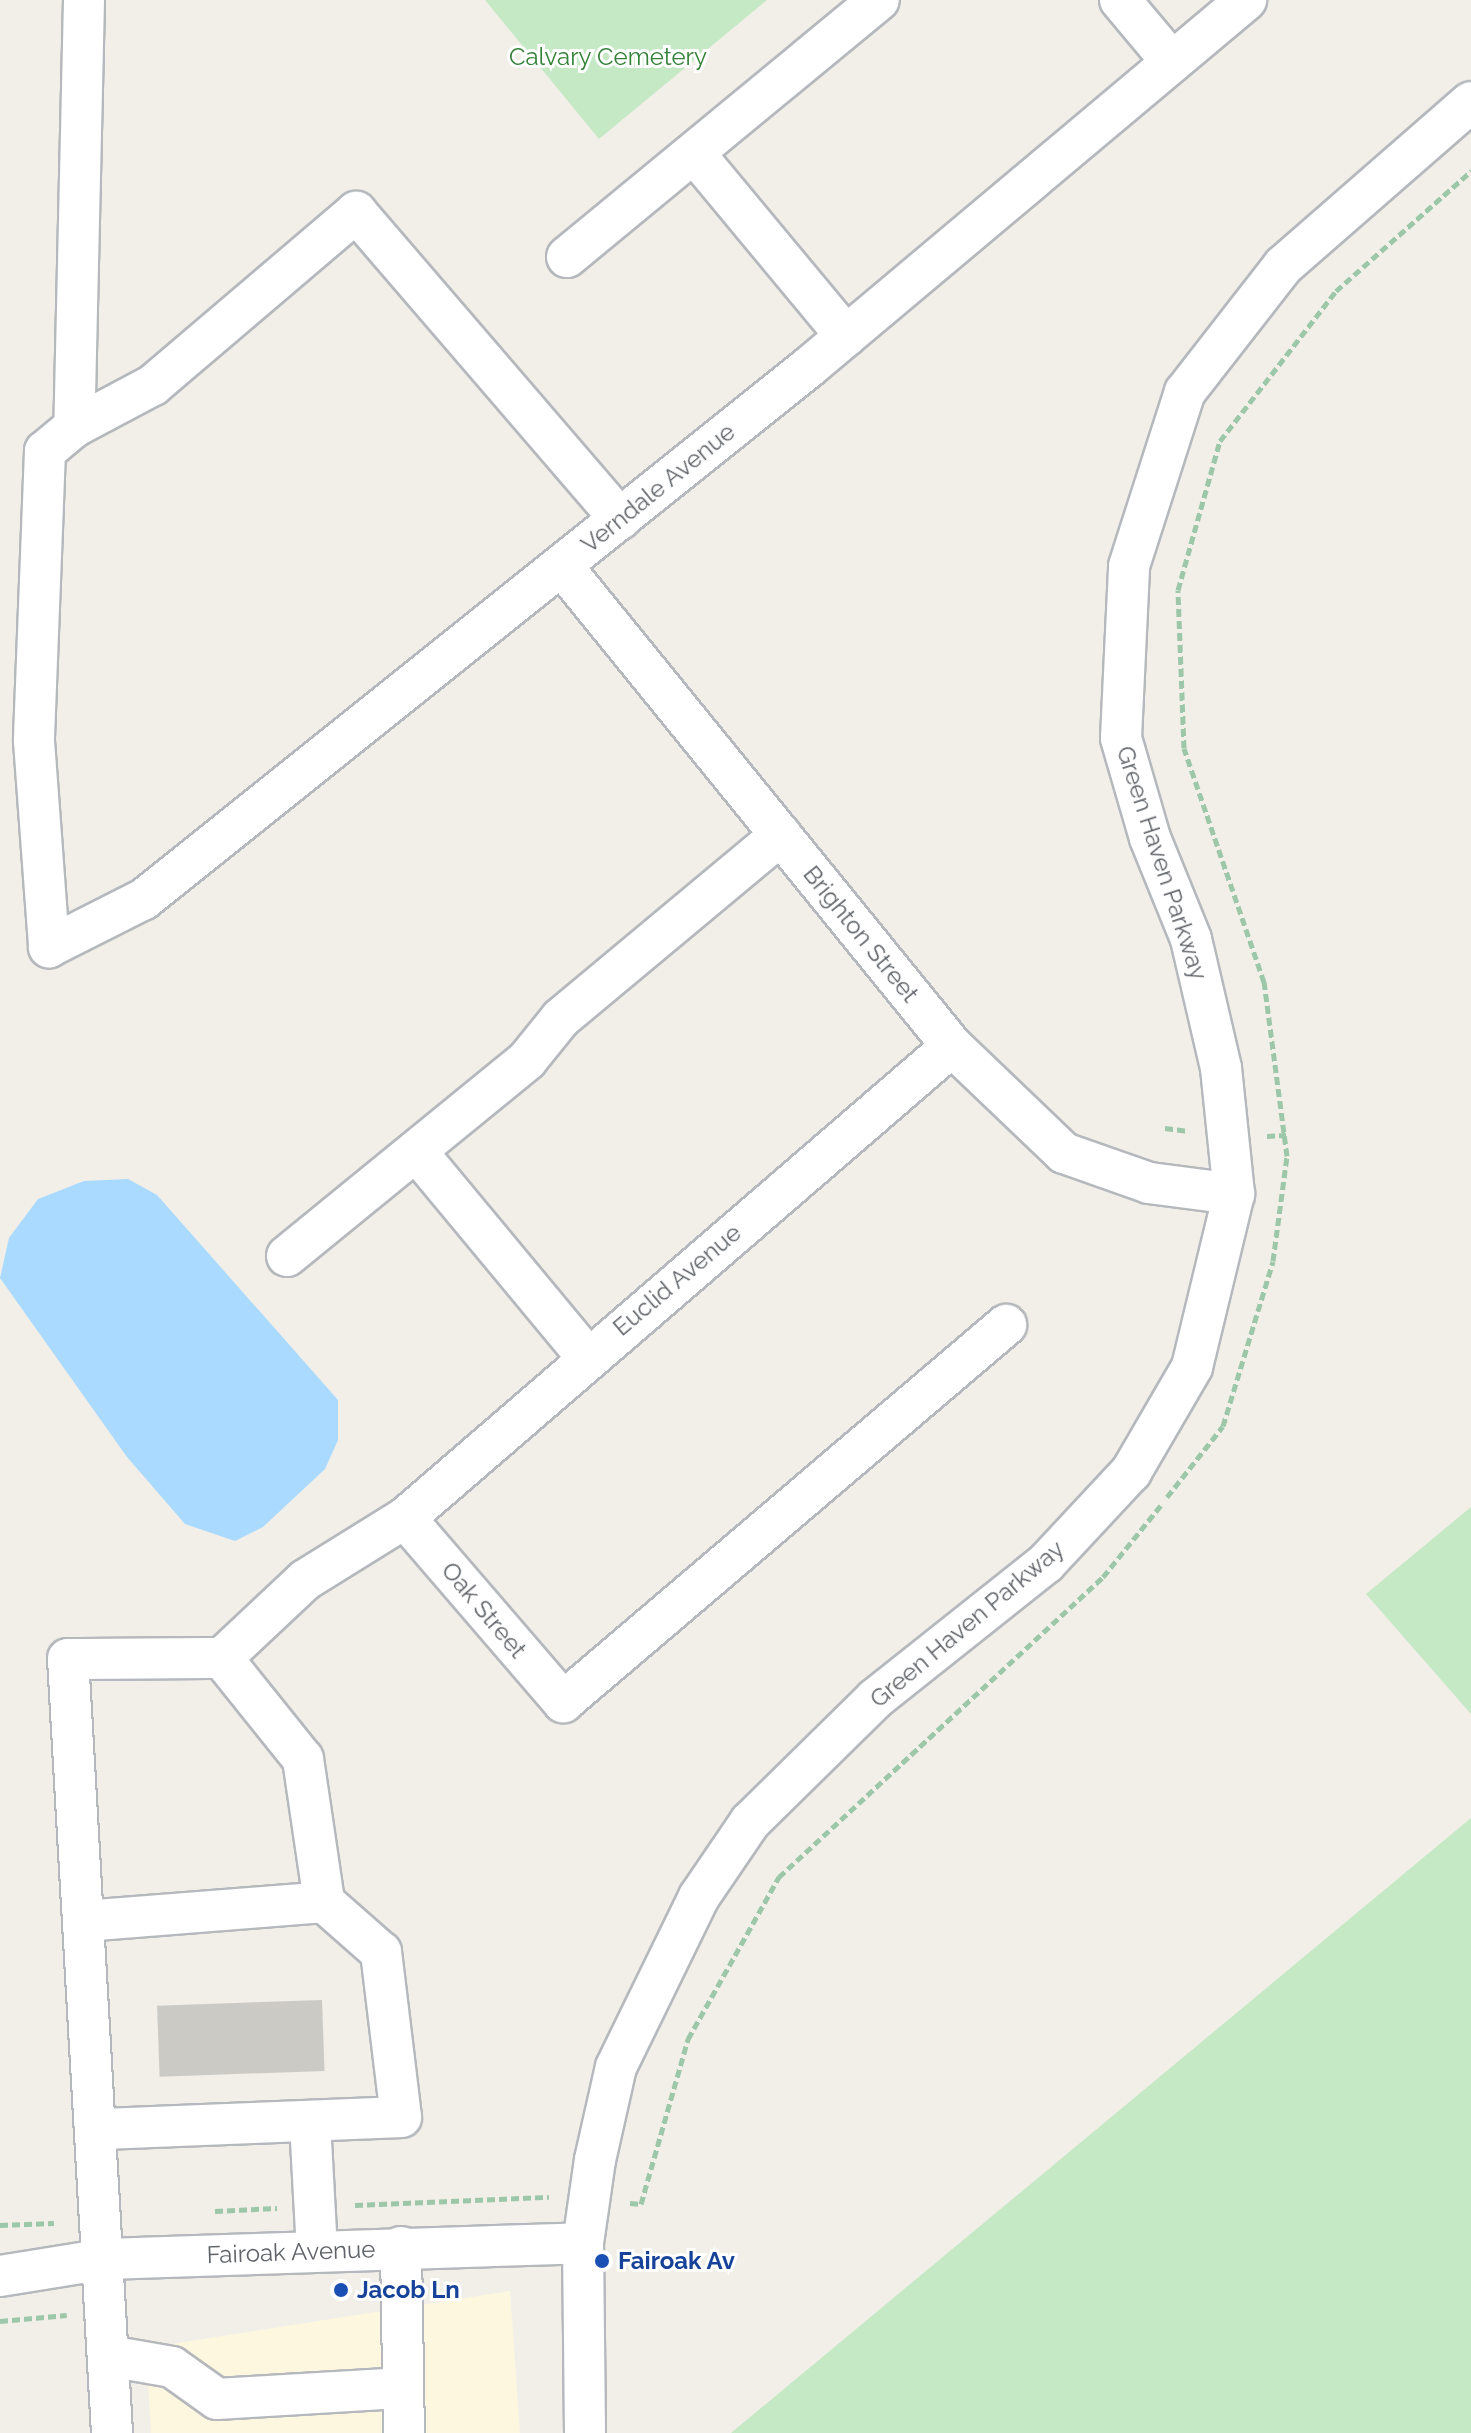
<!DOCTYPE html>
<style>
body{margin:0}
#map{position:relative;width:1471px;height:2433px;overflow:hidden;background:#f1efe8;font-family:Raleway,sans-serif}
div>[style]{position:absolute}
[style*='--x']{left:calc(var(--x)*1px);top:calc(var(--y)*1px);width:calc(var(--w)*1px);rotate:calc(var(--a)*1deg)}
.commercial>*{inset:0;background:#fef7e0}
.green>*{inset:0;background:#c5e8c5}
.water>*{inset:0;background:#aadaff}
.building>*{inset:0;background:#cccac5;transform-origin:0 0}
.path>*{height:5px;margin-top:-2.5px;transform-origin:0;background:repeating-linear-gradient(90deg,#9cc7a9 0 8px,transparent 0 12px)}
.roads{filter:drop-shadow(2px 0 #b5b8bc) drop-shadow(-2px 0 #b5b8bc) drop-shadow(0 2px #b5b8bc) drop-shadow(0 -2px #b5b8bc)}
.minor>*{height:40px;margin:-20px;padding:0 20px;transform-origin:20px;border-radius:20px;background:#fff}
.dots>*{width:22px;height:22px;translate:-50% -50%;box-sizing:border-box;border:4px solid #fff;border-radius:50%}
span{translate:-50% -50%;white-space:nowrap;text-align:center;line-height:1.15;-webkit-text-stroke:6px #fff;paint-order:stroke}
.park-label{font-size:24px;color:#348238}
.street-label{font-size:24px;color:#5f6368}
.transit-label{font-size:24px;color:#164399;font-weight:700}
.left{translate:0 -50%;text-align:left}
</style>
<div id="map">
<div class="commercial">
<div style="clip-path:polygon(510px 2291px,520px 2433px,151px 2433px,146px 2348px)"></div>
</div>
<div class="green">
<div style="clip-path:polygon(485px 0,767px 0,599px 139px)"></div>
<div style="clip-path:polygon(1471px 1507px,1471px 1714px,1366px 1594px)"></div>
<div style="clip-path:polygon(1471px 1818px,1471px 2433px,731px 2433px)"></div>
</div>
<div class="water">
<div style="clip-path:polygon(128px 1179px,157px 1195px,338px 1400px,338px 1440px,325px 1469px,263px 1527px,235px 1541px,185px 1524px,127px 1457px,0 1278px,9px 1238px,38px 1199px,84px 1181px)"></div>
</div>
<div class="building">
<div style="left:322px;top:2000px;width:71px;height:165px;rotate:88deg"></div>
</div>
<div class="path">
<div style="--x:1165;--y:1128;--w:24;--a:7"></div>
<div style="--x:1267;--y:1136;--w:19;--a:-3"></div>
<div style="--x:1167;--y:1497;--w:90;--a:-51.7"></div>
<div style="--x:1223;--y:1426;--w:172;--a:-73.1"></div>
<div style="--x:1273;--y:1261;--w:106;--a:-82.4"></div>
<div style="--x:1287;--y:1156;--w:176;--a:-97.5"></div>
<div style="--x:1264;--y:982;--w:247;--a:-108.9"></div>
<div style="--x:1184;--y:748;--w:158;--a:-92.2"></div>
<div style="--x:1178;--y:590;--w:155;--a:-74.3"></div>
<div style="--x:1220;--y:441;--w:190;--a:-52.3"></div>
<div style="--x:1336;--y:291;--w:181;--a:-41.6"></div>
<div style="--x:630;--y:2203;--w:11;--a:5"></div>
<div style="--x:641;--y:2204;--w:172;--a:-74.1"></div>
<div style="--x:688;--y:2039;--w:186;--a:-60.7"></div>
<div style="--x:779;--y:1877;--w:442;--a:-42.8"></div>
<div style="--x:1103;--y:1577;--w:92;--a:-51.1"></div>
<div style="--x:355;--y:2205;--w:194;--a:-2.4"></div>
<div style="--x:215;--y:2211;--w:62;--a:-2.8"></div>
<div style="--x:0;--y:2225;--w:54;--a:-2.1"></div>
<div style="--x:0;--y:2321;--w:67;--a:-5.1"></div>
</div>
<div class="roads">
<div class="minor">
<div style="--x:84;--y:0;--w:427;--a:91.3"></div>
<div style="--x:74;--y:427;--w:38;--a:140"></div>
<div style="--x:45;--y:451;--w:290;--a:92.2"></div>
<div style="--x:34;--y:741;--w:207;--a:85.8"></div>
<div style="--x:49;--y:947;--w:106;--a:-26.8"></div>
<div style="--x:144;--y:899;--w:852;--a:-38.66"></div>
<div style="--x:809;--y:367;--w:571;--a:-40.02"></div>
<div style="--x:1120;--y:0;--w:81;--a:50"></div>
<div style="--x:694;--y:153;--w:238;--a:50.3"></div>
<div style="--x:567;--y:257;--w:404;--a:-39.5"></div>
<div style="--x:74;--y:427;--w:89;--a:-28"></div>
<div style="--x:153;--y:385;--w:267;--a:-40.4"></div>
<div style="--x:356;--y:212;--w:405;--a:49.3"></div>
<div style="--x:562;--y:566;--w:618;--a:50.91"></div>
<div style="--x:952;--y:1046;--w:155;--a:43.7"></div>
<div style="--x:1064;--y:1153;--w:90;--a:19.4"></div>
<div style="--x:1149;--y:1183;--w:86;--a:7.4"></div>
<div style="--x:416;--y:1151;--w:268;--a:50.3"></div>
<div style="--x:287;--y:1256;--w:310;--a:-39.2"></div>
<div style="--x:527;--y:1060;--w:54;--a:-51"></div>
<div style="--x:561;--y:1018;--w:286;--a:-39.8"></div>
<div style="--x:405;--y:1518;--w:243;--a:49.3"></div>
<div style="--x:563;--y:1702;--w:582;--a:-40.4"></div>
<div style="--x:222;--y:1658;--w:129;--a:51.3"></div>
<div style="--x:303;--y:1759;--w:145;--a:81.6"></div>
<div style="--x:84;--y:1921;--w:241;--a:-4.5"></div>
<div style="--x:324;--y:1902;--w:76;--a:41.3"></div>
<div style="--x:381;--y:1952;--w:166;--a:83.1"></div>
<div style="--x:401;--y:2117;--w:303;--a:177.7"></div>
<div style="--x:310;--y:2122;--w:129;--a:86.9"></div>
<div style="--x:401;--y:2247;--w:186;--a:89.1"></div>
<div style="--x:0;--y:2276;--w:107;--a:-9.1"></div>
<div style="--x:106;--y:2259;--w:477;--a:-1.9"></div>
<div style="--x:109;--y:2356;--w:64;--a:9.9"></div>
<div style="--x:172;--y:2367;--w:55;--a:35.4"></div>
<div style="--x:217;--y:2399;--w:183;--a:-3.4"></div>
<div style="--x:112;--y:2433;--w:775;--a:-93.25"></div>
<div style="--x:68;--y:1659;--w:154;--a:-0.4"></div>
<div style="--x:222;--y:1658;--w:114;--a:-43.2"></div>
<div style="--x:305;--y:1580;--w:118;--a:-31.8"></div>
<div style="--x:405;--y:1518;--w:722;--a:-40.79"></div>
<div style="--x:585;--y:2433;--w:190;--a:-90.6"></div>
<div style="--x:583;--y:2243;--w:84;--a:-81.8"></div>
<div style="--x:595;--y:2160;--w:95;--a:-77.3"></div>
<div style="--x:616;--y:2067;--w:189;--a:-64"></div>
<div style="--x:699;--y:1897;--w:91;--a:-55.8"></div>
<div style="--x:750;--y:1822;--w:175;--a:-44.5"></div>
<div style="--x:875;--y:1699;--w:218;--a:-38.5"></div>
<div style="--x:1046;--y:1563;--w:125;--a:-47"></div>
<div style="--x:1131;--y:1472;--w:121;--a:-59.8"></div>
<div style="--x:1192;--y:1367;--w:178;--a:-76.4"></div>
<div style="--x:1234;--y:1194;--w:127;--a:-95.9"></div>
<div style="--x:1221;--y:1068;--w:132;--a:-103.1"></div>
<div style="--x:1191;--y:939;--w:109;--a:-112.1"></div>
<div style="--x:1150;--y:838;--w:104;--a:-106.2"></div>
<div style="--x:1121;--y:738;--w:172;--a:-87.3"></div>
<div style="--x:1129;--y:566;--w:183;--a:-72.2"></div>
<div style="--x:1185;--y:392;--w:160;--a:-52.1"></div>
<div style="--x:1283;--y:266;--w:249;--a:-41.1"></div>
</div>
</div>
<div class="dots">
<div style="left:602px;top:2261px;background:#1a4fb4"></div>
<div style="left:341px;top:2290px;background:#1a4fb4"></div>
</div>
<div class="park-label">
<span style="left:608px;top:57px">Calvary Cemetery</span>
</div>
<div class="street-label">
<span style="left:658px;top:488px;rotate:-39deg">Verndale Avenue</span>
<span style="left:1162px;top:863px;rotate:72deg">Green Haven Parkway</span>
<span style="left:861px;top:934px;rotate:51deg">Brighton Street</span>
<span style="left:677px;top:1280px;rotate:-40deg">Euclid Avenue</span>
<span style="left:484px;top:1610px;rotate:50deg">Oak Street</span>
<span style="left:967px;top:1624px;rotate:-40deg">Green Haven Parkway</span>
<span style="left:291px;top:2252px;rotate:-2deg">Fairoak Avenue</span>
</div>
<div class="transit-label">
<span class="left" style="left:618px;top:2261px">Fairoak Av</span>
<span class="left" style="left:357px;top:2290px">Jacob Ln</span>
</div>
</div>
